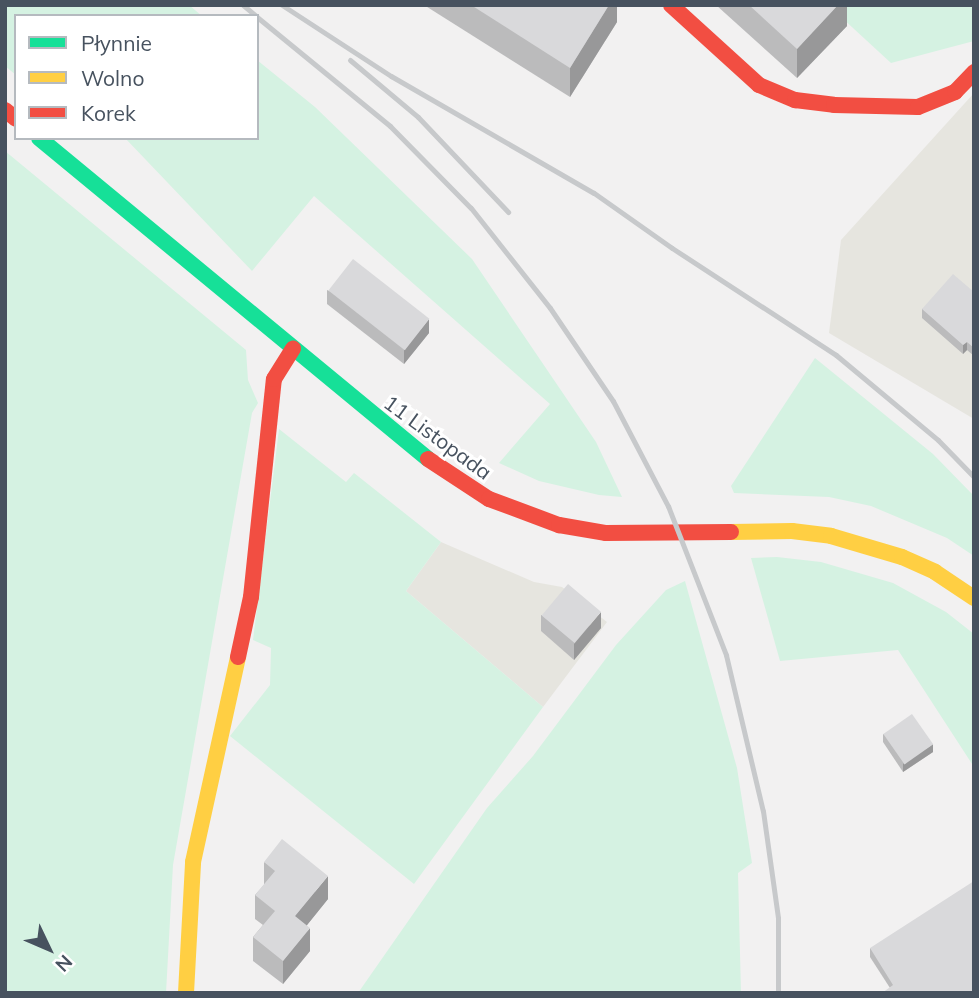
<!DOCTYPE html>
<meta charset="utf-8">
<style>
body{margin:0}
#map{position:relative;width:979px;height:998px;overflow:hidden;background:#f2f1f1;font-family:Mulish,sans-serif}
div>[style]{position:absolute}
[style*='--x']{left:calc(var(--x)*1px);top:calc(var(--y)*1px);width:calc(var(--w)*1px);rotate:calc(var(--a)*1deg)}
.commercial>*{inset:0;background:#e6e5df}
.green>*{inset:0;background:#d5f2e2}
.fast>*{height:16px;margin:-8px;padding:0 8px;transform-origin:8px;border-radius:8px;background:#16e098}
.slow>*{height:16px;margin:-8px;padding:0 8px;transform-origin:8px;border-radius:8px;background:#ffcf43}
.jam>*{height:16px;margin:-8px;padding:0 8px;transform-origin:8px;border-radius:8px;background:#f24e42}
.rail>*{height:5px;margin:-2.5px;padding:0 2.5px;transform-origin:2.5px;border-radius:2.5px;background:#c7c9cb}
.wall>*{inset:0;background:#bbbbbc}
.shaded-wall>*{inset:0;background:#989899}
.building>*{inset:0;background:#d9d9db;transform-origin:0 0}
span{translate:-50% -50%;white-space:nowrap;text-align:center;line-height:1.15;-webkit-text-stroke:6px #fff;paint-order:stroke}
.street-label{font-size:21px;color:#47525f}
.frame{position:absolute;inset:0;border:7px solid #47525f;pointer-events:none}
.legend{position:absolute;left:14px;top:14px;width:245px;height:126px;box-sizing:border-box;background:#fff;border:2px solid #b5babf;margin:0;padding:9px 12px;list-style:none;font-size:21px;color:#47525f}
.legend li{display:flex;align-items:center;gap:14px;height:35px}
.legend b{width:35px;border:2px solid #b5babf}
.north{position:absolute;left:14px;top:914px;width:70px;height:70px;-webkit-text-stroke:5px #fff;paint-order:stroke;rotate:134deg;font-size:19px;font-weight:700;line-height:28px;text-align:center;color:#47525f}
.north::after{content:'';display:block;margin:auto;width:24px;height:32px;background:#47525f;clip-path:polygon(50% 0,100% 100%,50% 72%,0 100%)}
</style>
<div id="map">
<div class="commercial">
<div style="clip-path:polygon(974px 93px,974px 419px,829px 333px,841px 240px)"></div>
<div style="clip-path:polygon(441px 542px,534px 582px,562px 587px,607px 622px,543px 707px,406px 591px)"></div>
</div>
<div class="green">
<div style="clip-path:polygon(5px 5px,189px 5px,202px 16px,16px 16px,16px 75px,5px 66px)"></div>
<div style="clip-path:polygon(828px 5px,974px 5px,974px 41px,891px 63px)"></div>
<div style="clip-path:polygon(257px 60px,315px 107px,472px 259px,596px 442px,622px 497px,599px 495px,539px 481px,499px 463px,550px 404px,314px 196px,252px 271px,125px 138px,257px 138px)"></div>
<div style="clip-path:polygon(5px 151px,246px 350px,248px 380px,258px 403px,252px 413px,173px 865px,166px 993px,5px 993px)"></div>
<div style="clip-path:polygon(815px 358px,933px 454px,974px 496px,974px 556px,947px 538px,871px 506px,829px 497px,734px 493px,731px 486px)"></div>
<div style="clip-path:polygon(279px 429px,346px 482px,354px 473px,441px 542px,406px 591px,543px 707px,414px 884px,230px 736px,270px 685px,271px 648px,253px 640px)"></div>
<div style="clip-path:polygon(777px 557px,821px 562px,893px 583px,946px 612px,974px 634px,974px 767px,898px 650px,780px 661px,751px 558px)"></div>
<div style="clip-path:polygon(685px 581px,737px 768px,752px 863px,738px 873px,741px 993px,358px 993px,487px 808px,533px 756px,616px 645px,666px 590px)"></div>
</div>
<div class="fast">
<div style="--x:39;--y:138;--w:504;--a:39.53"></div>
</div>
<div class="slow">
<div style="--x:731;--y:532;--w:61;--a:-0.9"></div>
<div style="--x:792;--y:531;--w:39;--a:7"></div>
<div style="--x:831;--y:536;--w:74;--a:16.5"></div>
<div style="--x:902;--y:557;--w:36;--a:24"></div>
<div style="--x:935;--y:572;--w:47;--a:33.7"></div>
<div style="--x:186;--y:993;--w:131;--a:-86.9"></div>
<div style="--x:193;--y:862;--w:210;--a:-77.6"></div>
</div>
<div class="jam">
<div style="--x:671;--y:5;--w:119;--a:42.3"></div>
<div style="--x:759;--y:85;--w:39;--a:23"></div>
<div style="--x:795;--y:100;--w:39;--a:7"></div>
<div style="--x:834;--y:105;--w:84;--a:1.4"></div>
<div style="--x:918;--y:107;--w:40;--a:-22"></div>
<div style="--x:955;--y:92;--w:28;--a:-46"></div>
<div style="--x:5;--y:110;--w:14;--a:39"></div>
<div style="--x:428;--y:459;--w:73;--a:33.3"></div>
<div style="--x:489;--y:499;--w:75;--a:20.4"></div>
<div style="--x:559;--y:525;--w:48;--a:9.7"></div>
<div style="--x:606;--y:533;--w:125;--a:-0.5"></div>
<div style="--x:238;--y:657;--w:61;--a:-77.8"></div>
<div style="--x:251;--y:597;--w:219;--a:-84"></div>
<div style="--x:274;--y:379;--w:36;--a:-58"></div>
</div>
<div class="rail">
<div style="--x:243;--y:5;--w:17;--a:40"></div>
<div style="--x:282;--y:5;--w:130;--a:33.1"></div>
<div style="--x:391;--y:76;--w:234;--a:30"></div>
<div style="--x:594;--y:193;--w:95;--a:35.2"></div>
<div style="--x:672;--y:248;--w:196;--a:33.1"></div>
<div style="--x:836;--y:355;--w:133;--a:39.8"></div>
<div style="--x:938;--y:440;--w:52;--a:45.8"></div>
<div style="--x:257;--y:17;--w:172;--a:39.3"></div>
<div style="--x:390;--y:126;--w:115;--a:45.4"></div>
<div style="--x:471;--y:208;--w:127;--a:51.7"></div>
<div style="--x:550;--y:308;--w:112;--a:55.9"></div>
<div style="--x:613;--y:401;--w:119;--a:62.4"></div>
<div style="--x:668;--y:506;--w:160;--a:68.7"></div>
<div style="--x:726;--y:655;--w:160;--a:76.7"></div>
<div style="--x:763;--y:811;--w:108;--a:82"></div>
<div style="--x:778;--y:918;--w:75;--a:90"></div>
<div style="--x:350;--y:60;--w:89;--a:40"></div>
<div style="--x:418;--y:117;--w:131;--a:46.5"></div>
</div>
<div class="wall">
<div style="clip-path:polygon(424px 5px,617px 5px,617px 22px,570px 97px)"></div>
<div style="clip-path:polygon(716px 5px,847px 5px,847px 26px,797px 78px)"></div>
<div style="clip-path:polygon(327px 290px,429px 333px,404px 364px,327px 304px)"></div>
<div style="clip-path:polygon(974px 292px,974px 356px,967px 350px,963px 354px,922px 318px,922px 309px)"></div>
<div style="clip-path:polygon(541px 615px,601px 628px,574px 660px,541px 631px)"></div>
<div style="clip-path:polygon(883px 734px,933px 752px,903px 772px,883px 742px)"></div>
<div style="clip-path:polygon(264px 862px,328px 899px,307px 925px,310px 951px,283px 984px,253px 961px,253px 937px,263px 925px,255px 919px,255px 895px,264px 885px)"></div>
<div style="clip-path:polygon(870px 948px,974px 993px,890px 988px,870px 957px)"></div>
</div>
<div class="shaded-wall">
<div style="clip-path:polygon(609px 5px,617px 5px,617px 22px,570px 97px,570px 68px)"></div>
<div style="clip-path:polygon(838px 5px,847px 5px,847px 26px,797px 78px,797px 49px)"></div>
<div style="clip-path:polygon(429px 319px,429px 333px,404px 364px,404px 350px)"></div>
<div style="clip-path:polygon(967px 342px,967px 350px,963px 354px,963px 345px)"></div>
<div style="clip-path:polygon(601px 612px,601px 628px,574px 660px,574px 644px)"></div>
<div style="clip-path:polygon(933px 744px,933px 752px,903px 772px,903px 764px)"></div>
<div style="clip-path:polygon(328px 876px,328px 899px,295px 940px,295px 916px)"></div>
<div style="clip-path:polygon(310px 928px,310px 951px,283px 984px,283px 961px)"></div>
</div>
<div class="building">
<div style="clip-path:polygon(471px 5px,609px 5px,570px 68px)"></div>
<div style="clip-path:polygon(749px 5px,838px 5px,797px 49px)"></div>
<div style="left:353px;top:259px;width:97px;height:40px;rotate:38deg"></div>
<div style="clip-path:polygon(953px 274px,974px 292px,974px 348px,967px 342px,963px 345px,922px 309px)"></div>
<div style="left:568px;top:584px;width:43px;height:41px;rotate:40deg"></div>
<div style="left:912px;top:714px;width:37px;height:35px;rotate:55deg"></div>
<div style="clip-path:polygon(282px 839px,328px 876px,295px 916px,310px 928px,283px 961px,253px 937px,275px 911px,255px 895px,275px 871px,264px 862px)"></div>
<div style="clip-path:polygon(974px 881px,974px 993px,882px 993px,893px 985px,870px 948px)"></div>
</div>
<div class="street-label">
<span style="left:438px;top:437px;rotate:36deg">11 Listopada</span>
</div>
<div class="frame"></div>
<ul class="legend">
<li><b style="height:9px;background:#16e098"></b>Płynnie</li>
<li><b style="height:9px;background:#ffcf43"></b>Wolno</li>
<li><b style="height:9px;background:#f24e42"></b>Korek</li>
</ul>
<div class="north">N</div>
</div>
